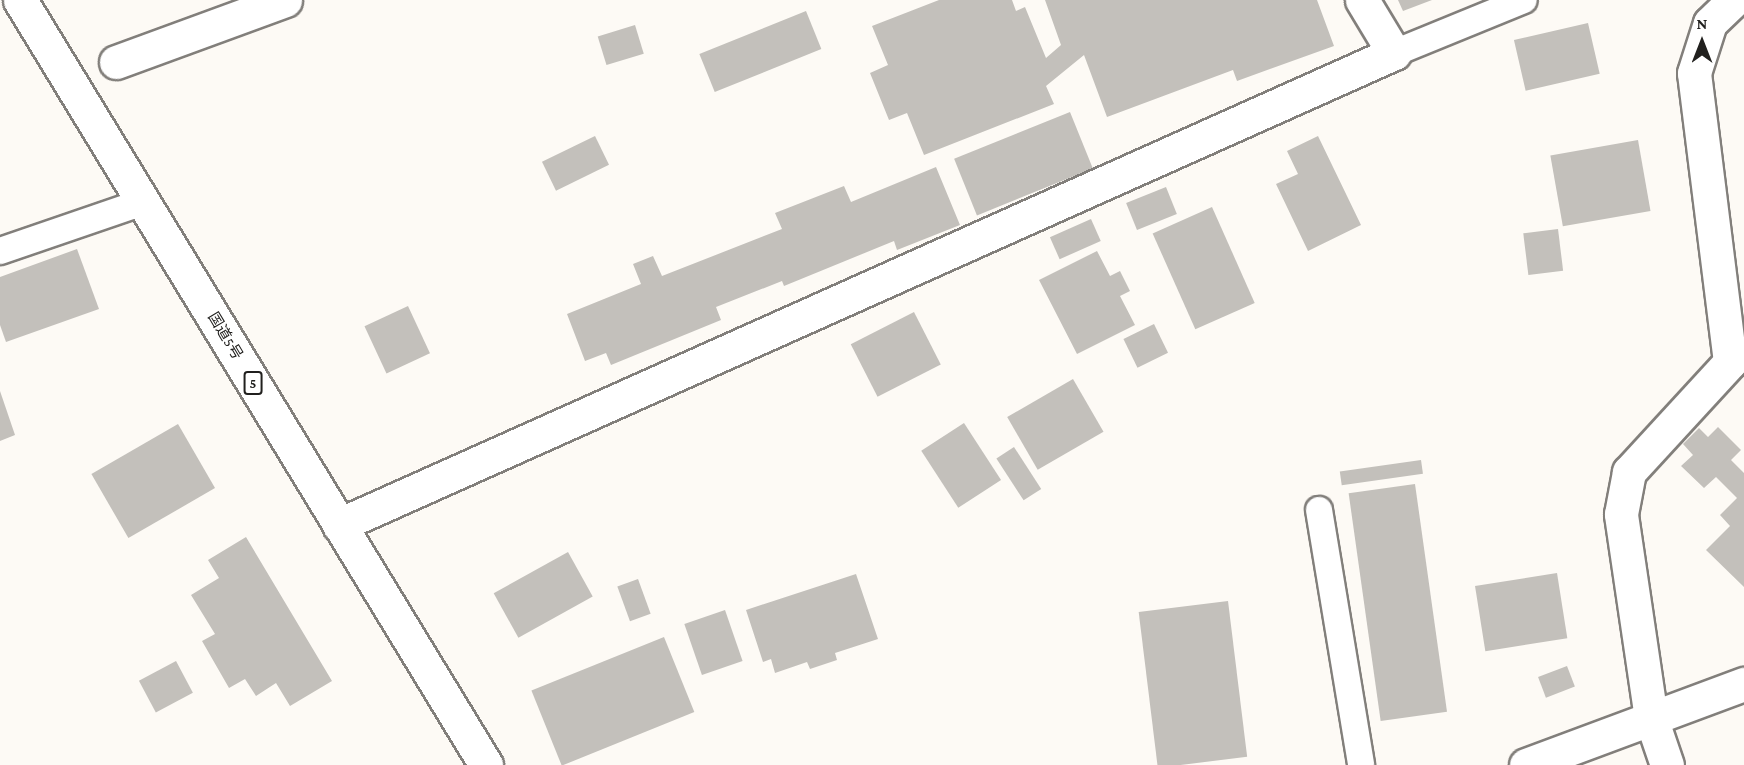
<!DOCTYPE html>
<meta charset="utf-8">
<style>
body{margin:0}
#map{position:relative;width:1744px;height:765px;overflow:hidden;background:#fdfaf5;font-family:"Crimson Pro","Noto Sans JP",serif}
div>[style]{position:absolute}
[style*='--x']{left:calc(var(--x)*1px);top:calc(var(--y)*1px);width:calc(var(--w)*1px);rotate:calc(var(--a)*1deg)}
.building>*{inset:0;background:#c3c0bb;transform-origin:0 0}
.roads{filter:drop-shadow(2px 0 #827f7b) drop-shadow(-2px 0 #827f7b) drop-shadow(0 2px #827f7b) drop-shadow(0 -2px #827f7b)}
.service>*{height:26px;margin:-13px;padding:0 13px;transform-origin:13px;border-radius:13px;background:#fff}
.pedestrian>*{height:33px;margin:-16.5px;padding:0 16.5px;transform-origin:16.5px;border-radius:16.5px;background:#fff}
.minor>*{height:33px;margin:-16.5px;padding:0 16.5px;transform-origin:16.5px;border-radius:16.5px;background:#fff}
.tertiary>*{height:33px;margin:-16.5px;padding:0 16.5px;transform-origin:16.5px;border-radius:16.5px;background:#fff}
.trunk>*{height:33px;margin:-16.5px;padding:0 16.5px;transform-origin:16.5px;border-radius:16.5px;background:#fff}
span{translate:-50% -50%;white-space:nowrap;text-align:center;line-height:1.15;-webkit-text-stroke:5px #fff;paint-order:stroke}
.shield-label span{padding:2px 4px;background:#fff;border:2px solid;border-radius:4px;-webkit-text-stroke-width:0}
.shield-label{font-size:14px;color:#21201e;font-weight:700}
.street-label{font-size:15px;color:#21201e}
.north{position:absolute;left:1672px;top:12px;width:60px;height:60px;-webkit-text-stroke:4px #fff;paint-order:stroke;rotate:0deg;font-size:16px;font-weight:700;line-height:24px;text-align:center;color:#21201e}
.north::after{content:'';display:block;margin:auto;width:21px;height:27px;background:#21201e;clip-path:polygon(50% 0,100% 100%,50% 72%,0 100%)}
</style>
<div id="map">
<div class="building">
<div style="clip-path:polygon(939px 0,1012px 0,1016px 11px,1025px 7px,1046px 58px,1061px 45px,1045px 0,1317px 0,1334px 46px,1237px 81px,1233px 70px,1107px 117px,1084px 55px,1046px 86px,1054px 104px,924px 155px,907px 113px,889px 120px,870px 73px,888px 65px,872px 26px)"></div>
<div style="clip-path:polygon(1398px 0,1432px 0,1403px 11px)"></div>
<div style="left:806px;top:11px;width:41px;height:115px;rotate:68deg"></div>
<div style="left:1588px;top:23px;width:52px;height:76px;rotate:77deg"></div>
<div style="left:635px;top:25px;width:30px;height:39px;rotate:73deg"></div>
<div style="left:1070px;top:112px;width:61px;height:125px;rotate:68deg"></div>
<div style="left:595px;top:136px;width:32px;height:59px;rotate:64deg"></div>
<div style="clip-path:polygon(1318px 136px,1361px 225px,1308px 251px,1276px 184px,1298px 174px,1287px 151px)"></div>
<div style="left:1638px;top:140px;width:72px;height:89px;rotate:80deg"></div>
<div style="clip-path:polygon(936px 167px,960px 225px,897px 250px,894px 241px,784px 286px,782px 281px,716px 307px,721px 320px,611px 365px,606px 353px,585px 361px,567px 314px,641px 284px,633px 264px,653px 256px,662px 276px,782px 229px,775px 213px,844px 186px,851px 202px)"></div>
<div style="left:1166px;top:187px;width:29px;height:43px;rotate:68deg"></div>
<div style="left:1212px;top:207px;width:105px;height:65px;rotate:66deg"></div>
<div style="left:1091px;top:219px;width:24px;height:45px;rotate:66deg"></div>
<div style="left:1558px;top:229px;width:42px;height:35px;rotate:83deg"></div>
<div style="clip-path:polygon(77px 249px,99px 309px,6px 342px,0 325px,0 277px)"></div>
<div style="clip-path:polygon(1097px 251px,1110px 276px,1120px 271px,1130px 291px,1120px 296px,1135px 325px,1077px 354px,1039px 280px)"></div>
<div style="left:408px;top:306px;width:52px;height:48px;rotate:65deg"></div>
<div style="left:914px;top:312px;width:59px;height:71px;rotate:63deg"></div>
<div style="left:1154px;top:324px;width:32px;height:34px;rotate:64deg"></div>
<div style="left:1073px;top:379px;width:61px;height:76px;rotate:60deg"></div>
<div style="clip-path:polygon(0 391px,15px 435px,0 441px)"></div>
<div style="left:964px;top:423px;width:68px;height:51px;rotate:57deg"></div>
<div style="left:178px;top:424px;width:74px;height:100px;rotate:60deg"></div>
<div style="clip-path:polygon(1718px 427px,1741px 450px,1731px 460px,1744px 473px,1744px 587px,1706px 550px,1730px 526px,1720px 515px,1737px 498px,1716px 477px,1704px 488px,1681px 466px,1693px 455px,1683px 444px,1699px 428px,1708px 437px)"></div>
<div style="left:1014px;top:447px;width:50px;height:21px;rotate:57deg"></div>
<div style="left:1421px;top:460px;width:14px;height:82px;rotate:82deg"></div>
<div style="left:1415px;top:484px;width:230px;height:67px;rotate:82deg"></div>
<div style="clip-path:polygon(246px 537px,332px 681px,290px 706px,276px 683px,256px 696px,245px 679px,229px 688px,202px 641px,215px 634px,191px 595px,219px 578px,208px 560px)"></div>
<div style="left:568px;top:552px;width:51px;height:85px;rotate:61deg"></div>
<div style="left:1557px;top:573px;width:66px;height:83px;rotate:81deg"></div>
<div style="clip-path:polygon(856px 574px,878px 639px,835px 653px,837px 660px,810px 669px,807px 662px,775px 673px,771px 659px,763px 662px,746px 610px)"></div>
<div style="left:638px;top:579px;width:37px;height:22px;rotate:70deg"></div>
<div style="left:1228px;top:601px;width:157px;height:90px;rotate:83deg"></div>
<div style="left:725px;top:610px;width:54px;height:43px;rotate:71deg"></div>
<div style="left:664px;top:637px;width:81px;height:143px;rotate:68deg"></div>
<div style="left:176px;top:661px;width:36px;height:42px;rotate:62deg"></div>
<div style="left:1567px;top:666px;width:22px;height:31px;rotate:69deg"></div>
</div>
<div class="roads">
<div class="service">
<div style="--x:1394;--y:53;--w:140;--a:-22.2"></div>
<div style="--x:0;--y:251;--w:151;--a:-18.9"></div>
<div style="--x:1319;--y:510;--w:258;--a:80.6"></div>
</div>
<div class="pedestrian">
<div style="--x:116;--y:62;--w:180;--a:-20.1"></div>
</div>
<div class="minor">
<div style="--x:339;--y:525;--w:1156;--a:-24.1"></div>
<div style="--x:1394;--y:53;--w:62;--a:-121.1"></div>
<div style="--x:1667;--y:765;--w:50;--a:-108.8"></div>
<div style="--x:1651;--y:718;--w:206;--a:-98.4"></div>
<div style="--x:1621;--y:514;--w:43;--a:-79.2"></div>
<div style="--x:1629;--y:472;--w:149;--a:-47.4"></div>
<div style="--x:1730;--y:362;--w:291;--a:-97.1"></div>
<div style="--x:1694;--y:73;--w:52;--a:-72.3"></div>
<div style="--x:1710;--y:23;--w:33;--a:-44"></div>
</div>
<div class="tertiary">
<div style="--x:1526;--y:765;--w:233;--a:-20.4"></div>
</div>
<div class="trunk">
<div style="--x:20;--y:0;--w:896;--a:58.65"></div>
</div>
</div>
<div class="shield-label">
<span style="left:253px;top:383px">5</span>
</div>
<div class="street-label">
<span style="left:225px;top:336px;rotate:59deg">国道5号</span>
</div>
<div class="north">N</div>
</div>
